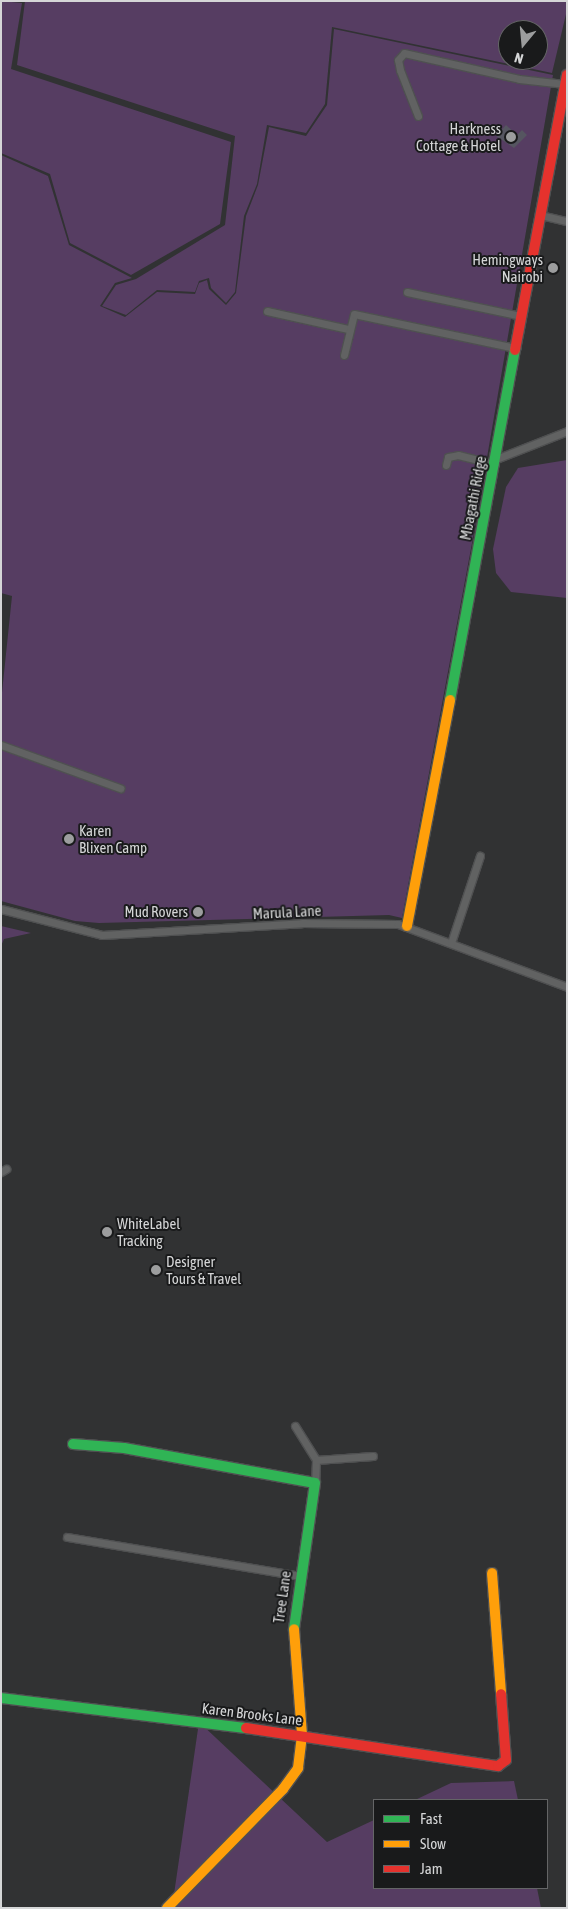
<!DOCTYPE html>
<style>
body{margin:0}
#map{position:relative;width:568px;height:1909px;overflow:hidden;background:#313233;font-family:"Asap Condensed",sans-serif}
div>[style]{position:absolute}
[style*='--x']{left:calc(var(--x)*1px);top:calc(var(--y)*1px);width:calc(var(--w)*1px);rotate:calc(var(--a)*1deg)}
.green>*{inset:0;background:#563d62}
.building>*{inset:0;background:#555560}
.roads{filter:drop-shadow(1px 0 #4f5051) drop-shadow(-1px 0 #4f5051) drop-shadow(0 1px #4f5051) drop-shadow(0 -1px #4f5051)}
.street>*{height:7px;margin:-3.5px;padding:0 3.5px;transform-origin:3.5px;border-radius:3.5px;background:#616262}
.fast>*{height:10px;margin:-5px;padding:0 5px;transform-origin:5px;border-radius:5px;background:#30b455}
.slow>*{height:10px;margin:-5px;padding:0 5px;transform-origin:5px;border-radius:5px;background:#ff9f0a}
.jam>*{height:10px;margin:-5px;padding:0 5px;transform-origin:5px;border-radius:5px;background:#e5322d}
.dots>*{width:14px;height:14px;translate:-50% -50%;box-sizing:border-box;border:2px solid #191a1b;border-radius:50%}
span{translate:-50% -50%;white-space:nowrap;text-align:center;line-height:1.15;-webkit-text-stroke:4px #191a1b;paint-order:stroke}
.poi-label{font-size:15px;color:#d5d6d7}
.right{translate:-100% -50%;text-align:right}
.left{translate:0 -50%;text-align:left}
.street-label{font-size:15px;color:#d5d6d7}
.frame{position:absolute;inset:0;border:2px solid #d5d6d7;pointer-events:none}
.legend{position:absolute;left:373px;top:1799px;width:175px;height:90px;box-sizing:border-box;background:#191a1b;border:1px solid #646566;margin:0;padding:6px 9px;list-style:none;font-size:15px;color:#d5d6d7}
.legend li{display:flex;align-items:center;gap:10px;height:25px}
.legend b{width:25px;border:1px solid #646566}
.north{position:absolute;left:498px;top:20px;width:50px;height:50px;box-sizing:border-box;background:#191a1b;border:1px solid #646566;border-radius:50%;rotate:197deg;font-size:14px;font-weight:700;line-height:20px;text-align:center;color:#d5d6d7}
.north::after{content:'';display:block;margin:auto;width:18px;height:22px;background:#9c9d9e;clip-path:polygon(50% 0,100% 100%,50% 72%,0 100%)}
</style>
<div id="map">
<div class="green">
<div style="clip-path:polygon(1px 1px,22px 3px,11px 69px,231px 142px,220px 224px,131px 275px,70px 243px,50px 174px,1px 153px)"></div>
<div style="clip-path:polygon(evenodd,25px 1px,567px 1px,567px 10px,552px 73px,332px 27px,325px 104px,306px 133px,267px 125px,257px 184px,244px 216px,235px 292px,226px 303px,211px 288px,209px 278px,199px 281px,195px 292px,157px 290px,126px 315px,102px 306px,116px 285px,136px 279px,225px 225px,235px 136px,17px 65px,25px 1px,508px 30px,538px 30px,538px 60px,508px 60px,508px 30px)"></div>
<div style="clip-path:polygon(334px 29px,553px 75px,475px 527px,402px 918px,389px 915px,99px 923px,75px 921px,1px 901px,1px 702px,12px 596px,1px 593px,1px 155px,48px 176px,69px 245px,132px 278px,115px 283px,100px 306px,125px 317px,157px 292px,195px 294px,199px 283px,207px 280px,209px 289px,226px 305px,236px 293px,246px 216px,258px 185px,269px 127px,306px 136px,327px 105px)"></div>
<div style="clip-path:polygon(567px 460px,567px 598px,511px 592px,496px 573px,493px 549px,506px 487px,518px 468px)"></div>
<div style="clip-path:polygon(1px 926px,31px 933px,4px 939px,1px 946px)"></div>
<div style="clip-path:polygon(199px 1722px,327px 1842px,374px 1820px,374px 1888px,537px 1888px,541px 1908px,172px 1908px)"></div>
<div style="clip-path:polygon(514px 1781px,518px 1800px,415px 1800px,451px 1783px)"></div>
</div>
<div class="building">
<div style="clip-path:polygon(506px 125px,517px 135px,522px 130px,527px 135px,514px 148px,496px 136px)"></div>
</div>
<div class="roads">
<div class="street">
<div style="--x:418;--y:116;--w:49;--a:-111.4"></div>
<div style="--x:400;--y:70;--w:10;--a:-101"></div>
<div style="--x:398;--y:60;--w:9;--a:-49"></div>
<div style="--x:404;--y:53;--w:118;--a:12.7"></div>
<div style="--x:519;--y:79;--w:46;--a:6.2"></div>
<div style="--x:540;--y:215;--w:28;--a:13"></div>
<div style="--x:407;--y:292;--w:116;--a:11.9"></div>
<div style="--x:267;--y:311;--w:83;--a:12.5"></div>
<div style="--x:344;--y:355;--w:42;--a:-76.3"></div>
<div style="--x:354;--y:314;--w:166;--a:11.9"></div>
<div style="--x:496;--y:459;--w:76;--a:-21.5"></div>
<div style="--x:446;--y:465;--w:8;--a:-76"></div>
<div style="--x:448;--y:457;--w:10;--a:-11"></div>
<div style="--x:458;--y:455;--w:38;--a:14"></div>
<div style="--x:1;--y:745;--w:127;--a:19.9"></div>
<div style="--x:1;--y:909;--w:104;--a:14.4"></div>
<div style="--x:102;--y:935;--w:200;--a:-3.4"></div>
<div style="--x:302;--y:923;--w:96;--a:0.6"></div>
<div style="--x:398;--y:924;--w:180;--a:20.4"></div>
<div style="--x:451;--y:943;--w:92;--a:-71.6"></div>
<div style="--x:1;--y:1172;--w:6;--a:-31"></div>
<div style="--x:295;--y:1426;--w:40;--a:58"></div>
<div style="--x:316;--y:1460;--w:23;--a:92"></div>
<div style="--x:316;--y:1460;--w:57;--a:-4"></div>
<div style="--x:67;--y:1537;--w:236;--a:9.5"></div>
</div>
<div class="fast">
<div style="--x:450;--y:700;--w:356;--a:-79.5"></div>
<div style="--x:73;--y:1444;--w:51;--a:4.5"></div>
<div style="--x:124;--y:1448;--w:194;--a:10.4"></div>
<div style="--x:315;--y:1483;--w:148;--a:98.2"></div>
<div style="--x:1;--y:1698;--w:247;--a:7"></div>
</div>
<div class="slow">
<div style="--x:407;--y:926;--w:230;--a:-79.2"></div>
<div style="--x:492;--y:1573;--w:121;--a:85.7"></div>
<div style="--x:167;--y:1908;--w:166;--a:-45.7"></div>
<div style="--x:283;--y:1789;--w:26;--a:-54"></div>
<div style="--x:298;--y:1768;--w:33;--a:-83"></div>
<div style="--x:302;--y:1735;--w:106;--a:-94.3"></div>
</div>
<div class="jam">
<div style="--x:515;--y:350;--w:280;--a:-79.3"></div>
<div style="--x:246;--y:1728;--w:255;--a:8.6"></div>
<div style="--x:498;--y:1766;--w:10;--a:-37"></div>
<div style="--x:506;--y:1760;--w:66;--a:-94.3"></div>
</div>
</div>
<div class="dots">
<div style="left:511px;top:137px;background:#9c9d9e"></div>
<div style="left:553px;top:268px;background:#9c9d9e"></div>
<div style="left:69px;top:839px;background:#9c9d9e"></div>
<div style="left:198px;top:912px;background:#9c9d9e"></div>
<div style="left:107px;top:1232px;background:#9c9d9e"></div>
<div style="left:156px;top:1270px;background:#9c9d9e"></div>
</div>
<div class="poi-label">
<span class="right" style="left:501px;top:137px">Harkness<br>Cottage &amp; Hotel</span>
<span class="right" style="left:543px;top:268px">Hemingways<br>Nairobi</span>
<span class="left" style="left:79px;top:839px">Karen<br>Blixen Camp</span>
<span class="right" style="left:188px;top:912px">Mud Rovers</span>
<span class="left" style="left:117px;top:1232px">WhiteLabel<br>Tracking</span>
<span class="left" style="left:166px;top:1270px">Designer<br>Tours &amp; Travel</span>
</div>
<div class="street-label">
<span style="left:473px;top:498px;rotate:-79deg">Mbagathi Ridge</span>
<span style="left:287px;top:912px;rotate:-3deg">Marula Lane</span>
<span style="left:282px;top:1597px;rotate:-82deg">Tree Lane</span>
<span style="left:252px;top:1714px;rotate:7deg">Karen Brooks Lane</span>
</div>
<div class="frame"></div>
<ul class="legend">
<li><b style="height:6px;background:#30b455"></b>Fast</li>
<li><b style="height:6px;background:#ff9f0a"></b>Slow</li>
<li><b style="height:6px;background:#e5322d"></b>Jam</li>
</ul>
<div class="north">N</div>
</div>
